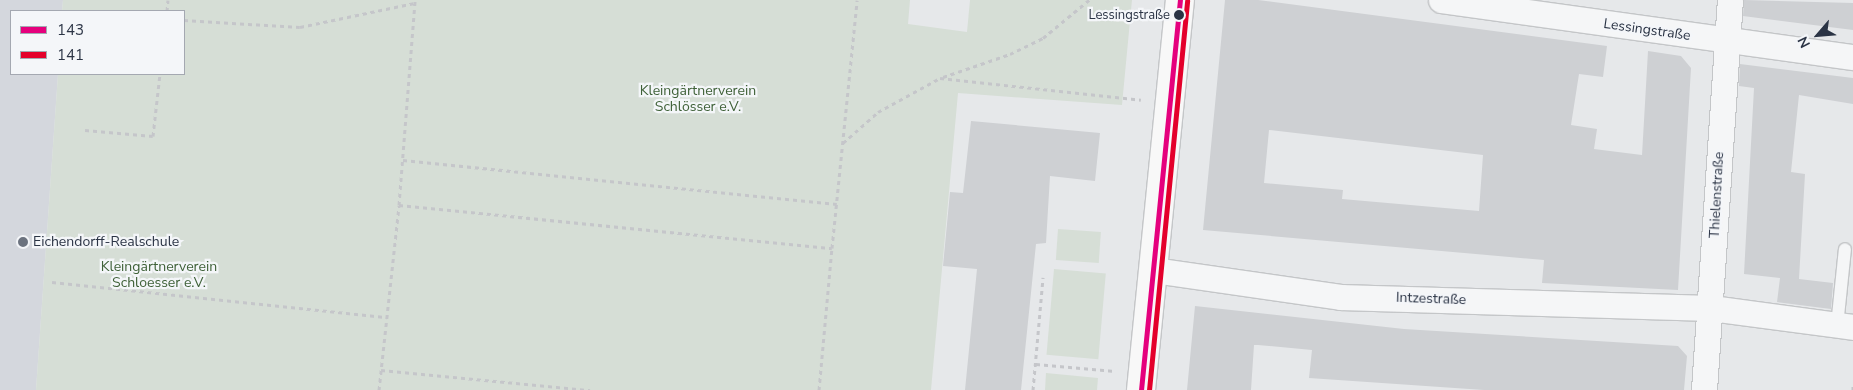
<!DOCTYPE html>
<meta charset="utf-8">
<style>
body{margin:0}
#map{position:relative;width:1853px;height:390px;overflow:hidden;background:#e6e8ea;font-family:"Nunito Sans",sans-serif}
div>[style]{position:absolute}
[style*='--x']{left:calc(var(--x)*1px);top:calc(var(--y)*1px);width:calc(var(--w)*1px);rotate:calc(var(--a)*1deg)}
.built>*{inset:0;background:#d4d7dd}
.green>*{inset:0;background:#d6ded6;transform-origin:0 0}
.building>*{inset:0;background:#ced0d3}
.path>*{height:3px;margin-top:-1.5px;transform-origin:0;background:repeating-linear-gradient(90deg,#c5c6ca 0 4px,transparent 0 8px)}
.roads{filter:drop-shadow(1px 0 #c4c6c8) drop-shadow(-1px 0 #c4c6c8) drop-shadow(0 1px #c4c6c8) drop-shadow(0 -1px #c4c6c8)}
.service>*{height:12px;margin:-6px;padding:0 6px;transform-origin:6px;border-radius:6px;background:#f5f6f7}
.minor>*{height:25px;margin:-12.5px;padding:0 12.5px;transform-origin:12.5px;border-radius:12.5px;background:#f5f6f7}
.secondary>*{height:28px;margin:-14px;padding:0 14px;transform-origin:14px;border-radius:14px;background:#f8f8f8}
.bus-1>*{height:5px;margin:-2.5px;padding:0 2.5px;transform-origin:2.5px;border-radius:2.5px;background:#e5007d}
.bus-2>*{height:5px;margin:-2.5px;padding:0 2.5px;transform-origin:2.5px;border-radius:2.5px;background:#e4002b}
.dots>*{width:14px;height:14px;translate:-50% -50%;box-sizing:border-box;border:2px solid #f4f6f9;border-radius:50%}
span{translate:-50% -50%;white-space:nowrap;text-align:center;line-height:1.15;-webkit-text-stroke:4.5px #f4f6f9;paint-order:stroke}
.bus-label{font-size:13px;color:#2b3445}
.right{translate:-100% -50%;text-align:right}
.street-label{font-size:14px;color:#2b3445}
.park-label{font-size:14px;color:#3f6138}
.poi-label{font-size:14px;color:#2b3445}
.left{translate:0 -50%;text-align:left}
.legend{position:absolute;left:10px;top:10px;width:175px;height:65px;box-sizing:border-box;background:#f4f6f9;border:1px solid #a4a8b1;margin:0;padding:6px 9px;list-style:none;font-size:15px;color:#2b3445}
.legend li{display:flex;align-items:center;gap:10px;height:25px}
.legend b{width:25px;border:1px solid #a4a8b1}
.north{position:absolute;left:1793px;top:10px;width:50px;height:50px;-webkit-text-stroke:4px #f4f6f9;paint-order:stroke;rotate:243deg;font-size:14px;font-weight:700;line-height:20px;text-align:center;color:#2b3445}
.north::after{content:'';display:block;margin:auto;width:18px;height:22px;background:#2b3445;clip-path:polygon(50% 0,100% 100%,50% 72%,0 100%)}
</style>
<div id="map">
<div class="built">
<div style="clip-path:polygon(0 0,63px 0,62px 11px,11px 11px,11px 74px,58px 74px,36px 390px,0 390px)"></div>
</div>
<div class="green">
<div style="clip-path:polygon(63px 0,910px 0,908px 24px,967px 32px,970px 0,1132px 0,1122px 105px,958px 93px,931px 390px,36px 390px,58px 74px,184px 74px,184px 11px,62px 11px)"></div>
<div style="left:1058px;top:229px;width:43px;height:31px;rotate:4deg"></div>
<div style="left:1054px;top:269px;width:52px;height:86px;rotate:5deg"></div>
<div style="clip-path:polygon(1046px 373px,1098px 378px,1097px 390px,1045px 390px)"></div>
</div>
<div class="building">
<div style="clip-path:polygon(evenodd,1225px 0,1258px 0,1607px 46px,1603px 77px,1579px 74px,1571px 125px,1597px 129px,1594px 149px,1642px 155px,1648px 51px,1681px 56px,1691px 68px,1678px 290px,1542px 283px,1544px 260px,1203px 230px,1225px 0,1269px 130px,1483px 155px,1479px 211px,1342px 199px,1343px 190px,1264px 183px,1269px 130px)"></div>
<div style="clip-path:polygon(1744px 0,1853px 3px,1853px 30px,1743px 16px)"></div>
<div style="clip-path:polygon(1740px 64px,1853px 78px,1853px 104px,1799px 95px,1791px 172px,1805px 174px,1799px 279px,1833px 283px,1831px 309px,1777px 302px,1780px 278px,1744px 274px,1754px 88px,1739px 86px)"></div>
<div style="clip-path:polygon(971px 121px,1100px 133px,1095px 181px,1050px 176px,1046px 243px,1036px 244px,1021px 390px,965px 390px,977px 269px,943px 266px,950px 192px,963px 193px)"></div>
<div style="clip-path:polygon(1195px 306px,1404px 329px,1678px 346px,1687px 356px,1684px 390px,1484px 390px,1309px 378px,1312px 350px,1258px 345px,1254px 345px,1251px 390px,1187px 390px)"></div>
</div>
<div class="path">
<div style="--x:167;--y:11;--w:11;--a:-85"></div>
<div style="--x:184;--y:20;--w:116;--a:3.5"></div>
<div style="--x:300;--y:27;--w:117;--a:-11.8"></div>
<div style="--x:943;--y:77;--w:71;--a:-18.9"></div>
<div style="--x:1010;--y:54;--w:37;--a:-26"></div>
<div style="--x:1043;--y:38;--w:60;--a:-39.6"></div>
<div style="--x:85;--y:130;--w:68;--a:5"></div>
<div style="--x:153;--y:136;--w:62;--a:-83.6"></div>
<div style="--x:843;--y:143;--w:47;--a:-41.5"></div>
<div style="--x:878;--y:112;--w:71;--a:-28.7"></div>
<div style="--x:940;--y:78;--w:202;--a:6.2"></div>
<div style="--x:403;--y:160;--w:436;--a:5.8"></div>
<div style="--x:399;--y:205;--w:435;--a:5.7"></div>
<div style="--x:832;--y:248;--w:249;--a:-84.2"></div>
<div style="--x:52;--y:282;--w:337;--a:6"></div>
<div style="--x:1036;--y:364;--w:79;--a:5.1"></div>
<div style="--x:381;--y:370;--w:210;--a:5.5"></div>
<div style="--x:379;--y:390;--w:186;--a:-83.8"></div>
<div style="--x:399;--y:205;--w:206;--a:-85.5"></div>
<div style="--x:819;--y:390;--w:143;--a:-84.8"></div>
<div style="--x:1033;--y:390;--w:113;--a:-84.9"></div>
<div style="--x:1853;--y:390;--w:4;--a:-90"></div>
</div>
<div class="roads">
<div class="service">
<div style="--x:1837;--y:326;--w:77;--a:-84.1"></div>
</div>
<div class="minor">
<div style="--x:1441;--y:0;--w:416;--a:7.9"></div>
<div style="--x:1153;--y:270;--w:189;--a:8.2"></div>
<div style="--x:1340;--y:297;--w:371;--a:1.7"></div>
<div style="--x:1711;--y:308;--w:143;--a:7.6"></div>
<div style="--x:1704;--y:390;--w:391;--a:-86.2"></div>
</div>
<div class="secondary">
<div style="--x:1141;--y:390;--w:392;--a:-84.3"></div>
</div>
</div>
<div class="bus-1">
<div style="--x:1141;--y:390;--w:392;--a:-84.3"></div>
</div>
<div class="bus-2">
<div style="--x:1149;--y:390;--w:391;--a:-84.4"></div>
</div>
<div class="dots">
<div style="left:1179px;top:15px;background:#2b3445"></div>
<div style="left:23px;top:242px;background:#6c737f"></div>
</div>
<div class="bus-label">
<span class="right" style="left:1170px;top:15px">Lessingstraße</span>
</div>
<div class="street-label">
<span style="left:1647px;top:30px;rotate:8deg">Lessingstraße</span>
<span style="left:1717px;top:195px;rotate:-87deg">Thielenstraße</span>
<span style="left:1431px;top:299px;rotate:2deg">Intzestraße</span>
</div>
<div class="park-label">
<span style="left:698px;top:99px">Kleingärtnerverein<br>Schlösser e.V.</span>
<span style="left:159px;top:275px">Kleingärtnerverein<br>Schloesser e.V.</span>
</div>
<div class="poi-label">
<span class="left" style="left:33px;top:242px">Eichendorff-Realschule</span>
</div>
<ul class="legend">
<li><b style="height:6px;background:#e5007d"></b>143</li>
<li><b style="height:6px;background:#e4002b"></b>141</li>
</ul>
<div class="north">N</div>
</div>
